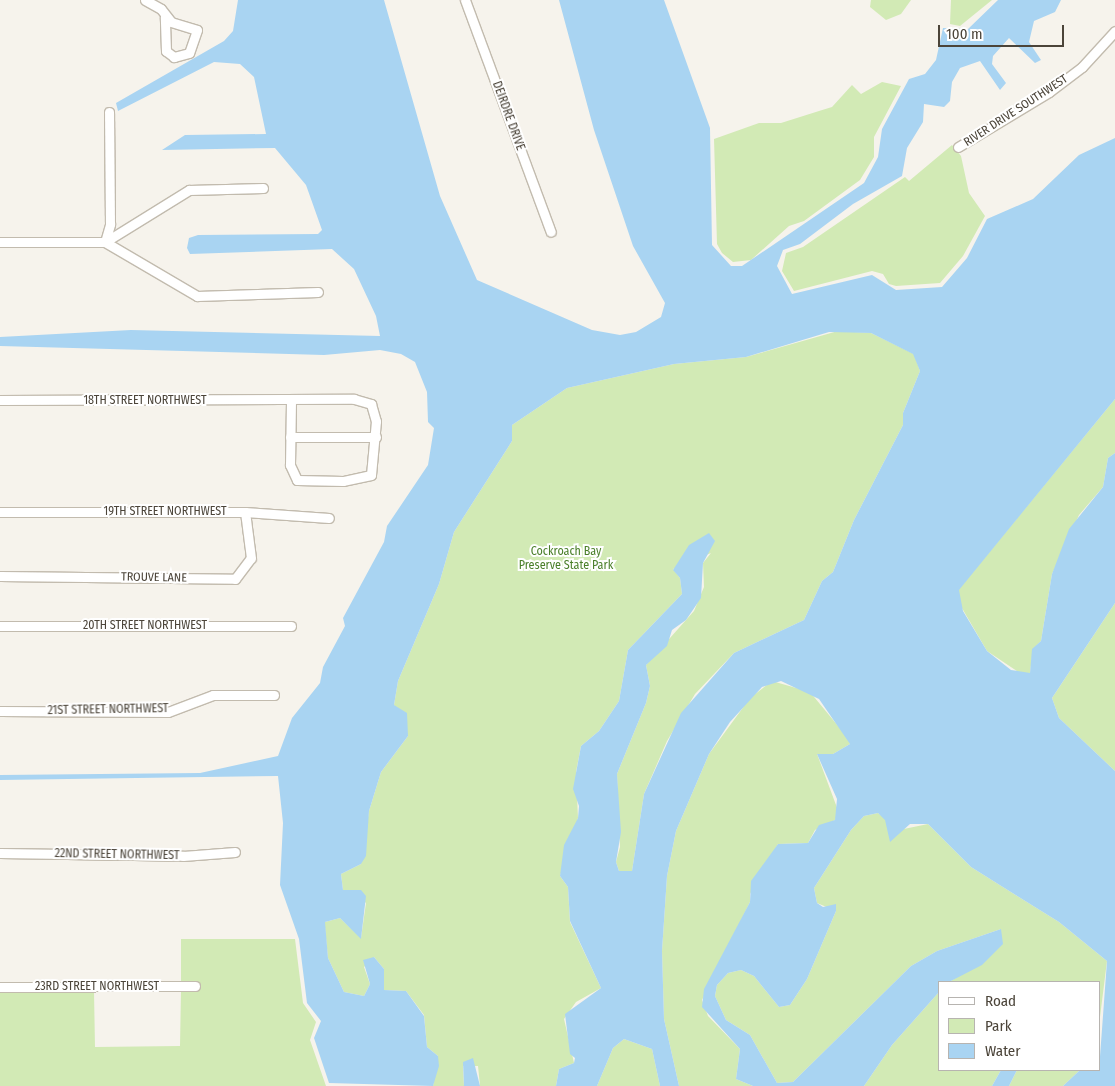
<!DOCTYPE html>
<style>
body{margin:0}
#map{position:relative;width:1115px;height:1086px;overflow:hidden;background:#f6f3ec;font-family:"Fira Sans Condensed",sans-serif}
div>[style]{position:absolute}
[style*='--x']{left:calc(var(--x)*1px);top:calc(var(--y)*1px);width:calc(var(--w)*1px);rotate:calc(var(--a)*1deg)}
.green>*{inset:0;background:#d2eab5}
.water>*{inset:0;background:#a9d4f2}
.roads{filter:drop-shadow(1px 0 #c2bbae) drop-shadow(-1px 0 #c2bbae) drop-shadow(0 1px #c2bbae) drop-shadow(0 -1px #c2bbae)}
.street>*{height:9px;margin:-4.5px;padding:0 4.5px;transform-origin:4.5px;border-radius:4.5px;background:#fff}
span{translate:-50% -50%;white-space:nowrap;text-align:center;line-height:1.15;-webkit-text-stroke:4px #fff;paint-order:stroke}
.street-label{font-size:12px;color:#4b4439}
.park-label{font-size:12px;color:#4a7f2a}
.legend{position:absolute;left:938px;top:981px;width:162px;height:90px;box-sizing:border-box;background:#fff;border:1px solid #b7b4b0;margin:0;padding:6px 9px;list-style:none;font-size:15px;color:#4b4439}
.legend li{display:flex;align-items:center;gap:10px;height:25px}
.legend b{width:25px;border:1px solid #b7b4b0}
.scale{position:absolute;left:938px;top:25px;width:126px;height:22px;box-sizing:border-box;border:2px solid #4b4439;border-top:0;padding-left:6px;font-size:15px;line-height:18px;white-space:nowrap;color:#4b4439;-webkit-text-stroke:4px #fff;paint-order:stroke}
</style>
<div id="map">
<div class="green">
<div style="clip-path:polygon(871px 0,911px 0,901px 14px,886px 20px,870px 7px)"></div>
<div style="clip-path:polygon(951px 0,992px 0,960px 26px,950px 24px)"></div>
<div style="clip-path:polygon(882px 82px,901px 86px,874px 137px,874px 157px,860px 180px,804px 221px,789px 226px,751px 260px,733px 262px,722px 253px,717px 244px,714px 139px,759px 123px,781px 123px,819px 111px,832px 107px,852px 85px,861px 94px)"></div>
<div style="clip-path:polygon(952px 145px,961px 156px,969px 193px,985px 216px,963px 256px,940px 283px,896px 286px,889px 284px,883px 274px,872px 271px,794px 291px,782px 271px,786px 253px,803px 247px,905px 177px,909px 181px)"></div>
<div style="clip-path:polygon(838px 331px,871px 333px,914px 354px,920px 371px,903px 413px,903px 425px,854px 520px,833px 572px,822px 581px,804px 620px,734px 653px,695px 694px,667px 741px,644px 794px,632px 871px,619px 871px,616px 862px,620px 847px,617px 774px,646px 703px,650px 686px,646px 665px,694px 611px,704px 587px,703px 563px,711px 553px,673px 569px,680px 578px,682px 594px,628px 650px,619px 701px,599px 731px,581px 746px,576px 772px,578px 818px,560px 876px,568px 887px,570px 922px,601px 988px,576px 1002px,564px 1019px,574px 1063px,559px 1069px,556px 1086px,480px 1086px,478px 1066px,463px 1066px,464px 1086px,433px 1086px,438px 1056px,427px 1047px,424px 1015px,406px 991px,384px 990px,384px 969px,374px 957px,364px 967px,370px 984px,364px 996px,344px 992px,328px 958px,325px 928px,325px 922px,340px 918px,361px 938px,366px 903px,355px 893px,343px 890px,341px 874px,361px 864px,369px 811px,381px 772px,408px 736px,394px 705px,398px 681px,439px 584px,454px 532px,512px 441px,512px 425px,567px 388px,674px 364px,746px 357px)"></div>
<div style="clip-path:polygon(1115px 399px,1115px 453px,1108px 458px,1103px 487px,1079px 515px,1052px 574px,1041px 641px,1033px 649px,1030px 673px,1023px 675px,987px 651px,959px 603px,959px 589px)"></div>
<div style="clip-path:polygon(1115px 603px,1115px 771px,1059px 718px,1052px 698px)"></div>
<div style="clip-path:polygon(772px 681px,810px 692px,848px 738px,850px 744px,833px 754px,817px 754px,839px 813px,835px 820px,815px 830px,808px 843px,778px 844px,750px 894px,750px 902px,702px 1000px,708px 1016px,740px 1049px,736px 1079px,753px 1086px,679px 1086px,664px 1019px,662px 951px,667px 876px,676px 831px,709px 754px,750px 698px)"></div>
<div style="clip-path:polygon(878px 813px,899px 830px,928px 824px,971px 867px,1059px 922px,1107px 961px,1099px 1025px,1099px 982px,949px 982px,964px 973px,1001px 929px,937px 951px,911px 966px,793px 1082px,777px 1083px,750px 1035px,726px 1020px,715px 996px,717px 985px,728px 973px,741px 970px,754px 976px,779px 1007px,790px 1005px,807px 979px,836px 911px,817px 903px,814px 888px,851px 830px,864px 816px)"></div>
<div style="clip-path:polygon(181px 939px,295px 939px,303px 1003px,316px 1022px,310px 1040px,326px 1086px,0 1086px,0 991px,94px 991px,95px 1047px,180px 1046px,181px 991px,200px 990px,199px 982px,181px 982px)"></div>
<div style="clip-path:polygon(939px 992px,939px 1070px,1001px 1070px,992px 1086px,864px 1086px,892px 1045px)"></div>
<div style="clip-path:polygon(624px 1039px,652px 1049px,660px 1086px,597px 1086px,613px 1048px)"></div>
<div style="clip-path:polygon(1017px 1070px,1080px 1070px,1063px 1086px,1009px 1086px)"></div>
</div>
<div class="water">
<div style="clip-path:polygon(238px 0,384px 0,440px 196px,477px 280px,592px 330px,620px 335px,636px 332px,661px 317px,665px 303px,633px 246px,594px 130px,559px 0,664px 0,710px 128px,712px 245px,731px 266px,742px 266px,864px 183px,878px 157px,882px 129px,909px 79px,925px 74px,936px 60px,943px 28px,968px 29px,998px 0,1061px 0,1055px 12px,1034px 21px,1029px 42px,1041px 60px,1035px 63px,1009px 38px,993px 56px,992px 64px,1006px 83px,1000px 90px,980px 61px,960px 68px,952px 82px,950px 101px,944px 107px,924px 104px,923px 122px,907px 148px,902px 176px,853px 204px,800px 244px,783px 250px,777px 266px,792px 294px,872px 275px,896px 290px,942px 287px,967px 258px,987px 219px,1033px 199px,1079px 155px,1115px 138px,1115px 399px,959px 590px,963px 611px,987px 651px,1011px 670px,1030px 673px,1032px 649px,1041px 641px,1052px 574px,1069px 529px,1103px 487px,1108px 458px,1115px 453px,1115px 603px,1052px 698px,1059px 718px,1115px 771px,1115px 1086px,1063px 1086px,1080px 1070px,1099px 1070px,1107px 961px,1059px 922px,971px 867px,928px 824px,910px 824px,890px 842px,885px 820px,878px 813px,864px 816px,851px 830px,814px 888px,817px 903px,823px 907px,836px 904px,836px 911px,807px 979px,790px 1005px,779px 1007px,754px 976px,741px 970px,728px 973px,717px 985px,715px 996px,726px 1020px,750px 1035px,777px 1083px,793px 1082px,911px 966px,937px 951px,1001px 929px,1003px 944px,982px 965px,949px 982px,939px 982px,939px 992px,892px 1045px,864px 1086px,753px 1086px,736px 1079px,740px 1049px,702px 1007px,704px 989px,750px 902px,751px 881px,778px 844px,808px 843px,819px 825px,835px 820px,837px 799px,817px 754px,833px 754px,850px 744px,819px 699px,781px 681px,762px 687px,730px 722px,709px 754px,676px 831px,667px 876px,662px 951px,664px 1019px,679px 1086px,660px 1086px,652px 1049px,624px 1039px,613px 1048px,597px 1086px,556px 1086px,559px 1069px,574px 1063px,575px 1058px,570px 1054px,565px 1014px,601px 988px,570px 921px,568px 887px,560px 876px,564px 845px,578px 818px,579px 806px,573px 789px,581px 746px,599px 731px,619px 701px,628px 650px,682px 594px,680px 578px,673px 570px,689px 545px,709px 533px,715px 541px,703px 563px,701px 598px,686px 620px,672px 630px,667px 646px,646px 665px,650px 686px,646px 703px,617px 774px,621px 832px,616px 862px,619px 871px,632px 871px,644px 794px,681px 713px,734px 653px,804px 620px,822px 581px,833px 572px,854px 520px,903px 425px,903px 413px,920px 371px,913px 354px,871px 333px,829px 332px,746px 357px,674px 364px,567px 388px,512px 425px,512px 441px,454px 532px,439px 584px,398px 681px,394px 705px,407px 713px,408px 736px,381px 772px,369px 811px,366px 856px,361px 864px,341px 874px,343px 890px,361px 890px,366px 896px,361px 939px,340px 918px,325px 922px,328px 958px,344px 992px,364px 996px,370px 984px,363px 960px,374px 957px,384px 969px,384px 990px,406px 991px,424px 1016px,427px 1047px,438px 1056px,439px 1066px,433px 1086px,329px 1083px,314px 1038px,321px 1021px,307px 1003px,299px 939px,280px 885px,283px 823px,278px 776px,0 780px,0 775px,200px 773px,278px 756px,292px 718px,320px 683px,323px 667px,345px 626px,343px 618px,384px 542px,387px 526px,428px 465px,434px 428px,428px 422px,427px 392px,415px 362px,401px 354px,380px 350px,324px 355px,0 346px,0 337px,131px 330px,380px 336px,376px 316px,354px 269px,332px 249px,190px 254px,187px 248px,189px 238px,198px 235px,318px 234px,322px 230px,306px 185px,275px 148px,162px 150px,185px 135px,266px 134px,254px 77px,240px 64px,214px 62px,118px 111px,116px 103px,224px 41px,233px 31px)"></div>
<div style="clip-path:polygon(473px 1058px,480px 1086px,464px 1086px,463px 1062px)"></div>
<div style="clip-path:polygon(1001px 1070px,1017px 1070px,1009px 1086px,992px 1086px)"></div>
</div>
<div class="roads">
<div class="street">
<div style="--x:145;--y:0;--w:18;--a:29"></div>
<div style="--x:161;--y:9;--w:16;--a:52"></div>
<div style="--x:171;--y:22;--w:27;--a:17"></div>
<div style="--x:197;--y:30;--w:24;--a:109"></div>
<div style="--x:189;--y:53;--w:16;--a:165"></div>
<div style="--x:174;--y:57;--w:10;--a:-143"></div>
<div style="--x:166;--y:51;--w:34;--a:-92"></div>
<div style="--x:465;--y:0;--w:247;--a:69.7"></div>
<div style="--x:958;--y:147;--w:106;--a:-31.1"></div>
<div style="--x:1049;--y:92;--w:41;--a:-37.1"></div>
<div style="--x:1082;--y:67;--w:49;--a:-47.5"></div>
<div style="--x:0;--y:242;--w:105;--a:0"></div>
<div style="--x:105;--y:242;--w:107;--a:30.4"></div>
<div style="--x:197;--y:296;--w:121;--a:-1.9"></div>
<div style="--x:105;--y:242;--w:99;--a:-31.8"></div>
<div style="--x:189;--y:190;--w:74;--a:-1.5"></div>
<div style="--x:105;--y:242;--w:19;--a:-74"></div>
<div style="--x:110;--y:224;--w:112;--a:-90.5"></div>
<div style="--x:0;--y:400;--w:354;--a:-0.2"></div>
<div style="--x:354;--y:399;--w:18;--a:16"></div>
<div style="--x:371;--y:404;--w:18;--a:74"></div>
<div style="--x:376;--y:421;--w:54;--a:95.3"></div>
<div style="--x:371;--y:475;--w:29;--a:168"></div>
<div style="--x:343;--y:481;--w:46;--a:-178.8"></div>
<div style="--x:297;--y:480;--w:17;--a:-115"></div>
<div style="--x:290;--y:465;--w:64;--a:-89.1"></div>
<div style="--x:290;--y:437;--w:86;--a:0"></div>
<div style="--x:0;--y:512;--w:245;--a:0"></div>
<div style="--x:245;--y:512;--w:84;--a:4.1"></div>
<div style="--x:0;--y:576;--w:235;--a:0.7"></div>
<div style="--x:235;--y:579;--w:26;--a:-53"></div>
<div style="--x:251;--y:558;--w:46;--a:-97.4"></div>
<div style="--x:0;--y:626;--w:291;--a:0"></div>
<div style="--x:0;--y:711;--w:168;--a:0.3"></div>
<div style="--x:168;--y:712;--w:48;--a:-20.7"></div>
<div style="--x:213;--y:695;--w:61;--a:0"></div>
<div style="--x:0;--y:853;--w:183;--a:0.9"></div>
<div style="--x:183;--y:856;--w:52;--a:-4.4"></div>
<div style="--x:0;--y:987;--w:195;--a:-0.3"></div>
</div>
</div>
<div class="street-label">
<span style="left:1016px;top:111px;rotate:-33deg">RIVER DRIVE SOUTHWEST</span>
<span style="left:508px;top:116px;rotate:70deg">DEIRDRE DRIVE</span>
<span style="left:145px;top:401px">18TH STREET NORTHWEST</span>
<span style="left:165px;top:512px">19TH STREET NORTHWEST</span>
<span style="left:154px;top:578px;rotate:1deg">TROUVE LANE</span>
<span style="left:145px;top:626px">20TH STREET NORTHWEST</span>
<span style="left:108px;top:710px;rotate:-1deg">21ST STREET NORTHWEST</span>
<span style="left:117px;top:855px;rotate:1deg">22ND STREET NORTHWEST</span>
<span style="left:97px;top:987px">23RD STREET NORTHWEST</span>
</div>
<div class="park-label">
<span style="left:566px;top:559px">Cockroach Bay<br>Preserve State Park</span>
</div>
<ul class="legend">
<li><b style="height:6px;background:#fff"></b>Road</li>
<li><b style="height:14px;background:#d2eab5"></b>Park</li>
<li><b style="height:14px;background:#a9d4f2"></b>Water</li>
</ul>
<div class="scale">100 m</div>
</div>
